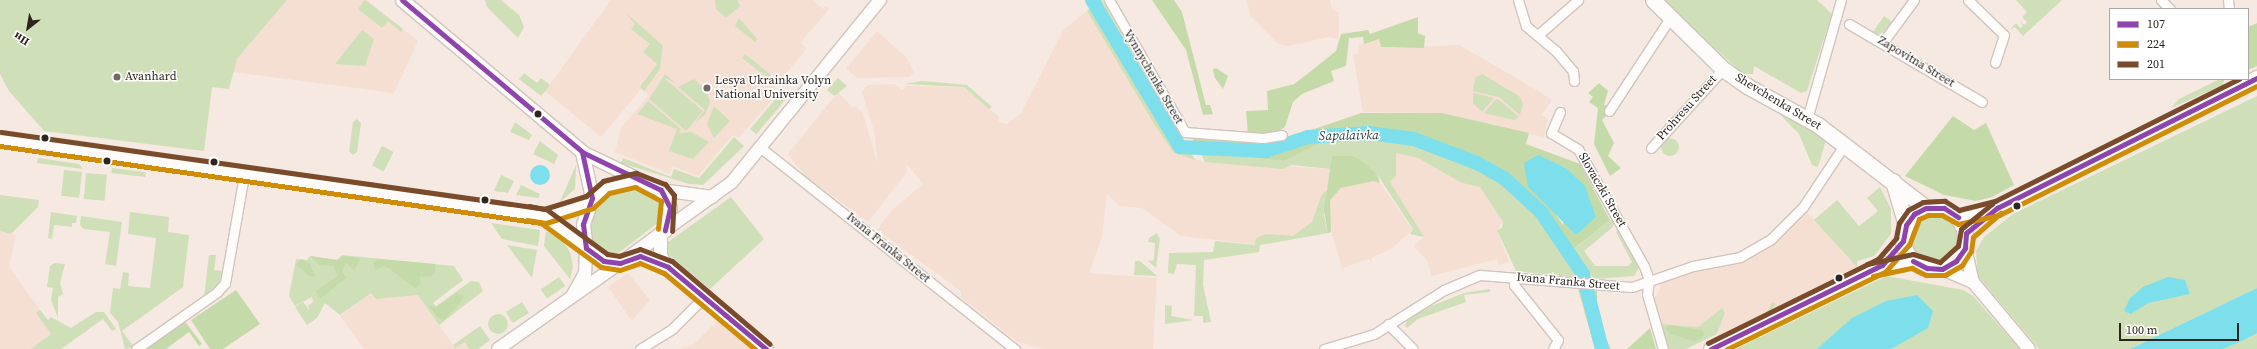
<!DOCTYPE html>
<meta charset="utf-8">
<style>
body{margin:0}
#map{position:relative;width:2257px;height:349px;overflow:hidden;background:#f6e9e1;font-family:"Source Serif 4",serif}
div>[style]{position:absolute}
[style*='--x']{left:calc(var(--x)*1px);top:calc(var(--y)*1px);width:calc(var(--w)*1px);rotate:calc(var(--a)*1deg)}
.built>*{inset:0;background:#f5dfd2}
.green>*{inset:0;background:#cfdfb8;transform-origin:0 0}
.round{border-radius:50%}
.forest>*{inset:0;background:#c4dba9}
.water>*{inset:0;background:#7edfec}
.river>*{height:14px;margin:-7px;padding:0 7px;transform-origin:7px;border-radius:7px;background:#7edfec}
.roads{filter:drop-shadow(1px 0 #d0c5be) drop-shadow(-1px 0 #d0c5be) drop-shadow(0 1px #d0c5be) drop-shadow(0 -1px #d0c5be)}
.minor>*{height:9px;margin:-4.5px;padding:0 4.5px;transform-origin:4.5px;border-radius:4.5px;background:#fefcfa}
.tertiary>*{height:12px;margin:-6px;padding:0 6px;transform-origin:6px;border-radius:6px;background:#fefcfa}
.secondary>*{height:13px;margin:-6.5px;padding:0 6.5px;transform-origin:6.5px;border-radius:6.5px;background:#fefcfa}
.primary>*{height:15px;margin:-7.5px;padding:0 7.5px;transform-origin:7.5px;border-radius:7.5px;background:#fefcfa}
.primary>.ring{margin:-7.5px;padding:0;box-sizing:content-box;background:none;border:15px solid #fefcfa;border-radius:50%}
.bus-1>*{height:5px;margin:-2.5px;padding:0 2.5px;transform-origin:2.5px;border-radius:2.5px;background:#8e44ad}
.bus-2>*{height:5px;margin:-2.5px;padding:0 2.5px;transform-origin:2.5px;border-radius:2.5px;background:#cf8c06}
.bus-3>*{height:5px;margin:-2.5px;padding:0 2.5px;transform-origin:2.5px;border-radius:2.5px;background:#7a4b2a}
.dots>*{width:11px;height:11px;translate:-50% -50%;box-sizing:border-box;border:2px solid #fff;border-radius:50%}
span{translate:-50% -50%;white-space:nowrap;text-align:center;line-height:1.15;-webkit-text-stroke:3px #fff;paint-order:stroke}
.street-label{font-size:12px;color:#2e241d}
.poi-label{font-size:12px;color:#2e241d}
.left{translate:0 -50%;text-align:left}
.water-label{font-size:13px;color:#253d41;font-style:italic}
.legend{position:absolute;left:2109px;top:8px;width:140px;height:72px;box-sizing:border-box;background:#fff;border:1px solid #aba7a5;margin:0;padding:5px 7px;list-style:none;font-size:12px;color:#2e241d}
.legend li{display:flex;align-items:center;gap:8px;height:20px}
.legend b{width:20px;border:1px solid #aba7a5}
.north{position:absolute;left:8px;top:8px;width:40px;height:40px;-webkit-text-stroke:3px #fff;paint-order:stroke;rotate:211deg;font-size:11px;font-weight:700;line-height:16px;text-align:center;color:#2e241d}
.north::after{content:'';display:block;margin:auto;width:14px;height:18px;background:#2e241d;clip-path:polygon(50% 0,100% 100%,50% 72%,0 100%)}
.scale{position:absolute;left:2119px;top:323px;width:120px;height:18px;box-sizing:border-box;border:2px solid #2e241d;border-top:0;padding-left:5px;font-size:12px;line-height:14px;white-space:nowrap;color:#2e241d;-webkit-text-stroke:3px #fff;paint-order:stroke}
</style>
<div id="map">
<div class="built">
<div style="clip-path:polygon(287px 0,367px 0,418px 41px,394px 93px,233px 72px,237px 59px)"></div>
<div style="clip-path:polygon(611px 0,812px 0,823px 9px,826px 6px,829px 9px,801px 42px,806px 47px,805px 51px,771px 91px,776px 96px,738px 138px,733px 135px,698px 176px,673px 166px,670px 174px,615px 152px,621px 128px,649px 95px,641px 89px,601px 137px,545px 91px)"></div>
<div style="clip-path:polygon(1247px 0,1330px 0,1332px 9px,1339px 13px,1339px 39px,1329px 37px,1289px 46px,1278px 44px,1250px 15px)"></div>
<div style="clip-path:polygon(1087px 11px,1174px 153px,1205px 162px,1331px 169px,1324px 216px,1328px 233px,1260px 245px,1181px 236px,1142px 208px,1120px 206px,1107px 194px,1102px 237px,1089px 273px,1157px 278px,1153px 349px,1044px 349px,1016px 341px,961px 297px,961px 291px,877px 230px,892px 210px,923px 184px,906px 163px,907px 172px,868px 222px,805px 176px,788px 154px,838px 92px,853px 108px,855px 106px,863px 113px,878px 165px,874px 131px,862px 92px,868px 85px,894px 84px,902px 90px,906px 86px,964px 87px,999px 117px,999px 122px,1007px 124px,1021px 113px,1064px 29px)"></div>
<div style="clip-path:polygon(877px 31px,906px 57px,914px 72px,909px 77px,858px 78px,846px 69px)"></div>
<div style="clip-path:polygon(1379px 39px,1391px 48px,1459px 45px,1532px 87px,1552px 100px,1542px 115px,1548px 119px,1544px 137px,1442px 113px,1363px 112px,1353px 55px,1359px 53px,1358px 45px)"></div>
<div style="clip-path:polygon(1396px 153px,1418px 158px,1462px 183px,1480px 187px,1503px 222px,1497px 230px,1509px 262px,1499px 265px,1497px 259px,1431px 276px,1428px 262px,1414px 246px,1424px 237px,1390px 182px,1396px 176px)"></div>
<div style="clip-path:polygon(1373px 181px,1380px 183px,1413px 230px,1391px 249px,1371px 258px,1372px 262px,1368px 259px,1342px 268px,1329px 223px,1330px 200px,1341px 188px)"></div>
<div style="clip-path:polygon(1805px 210px,1857px 267px,1717px 337px,1725px 313px,1722px 308px,1698px 327px,1661px 324px,1653px 301px,1660px 289px,1660px 281px,1741px 261px,1760px 252px)"></div>
<div style="clip-path:polygon(0 231px,16px 235px,9px 267px,40px 310px,36px 313px,51px 334px,31px 349px,0 349px)"></div>
<div style="clip-path:polygon(628px 273px,650px 300px,632px 321px,608px 287px)"></div>
<div style="clip-path:polygon(371px 293px,376px 299px,418px 295px,455px 348px,465px 342px,470px 349px,364px 349px,340px 316px)"></div>
<div style="clip-path:polygon(718px 320px,751px 349px,680px 349px,694px 344px)"></div>
</div>
<div class="green">
<div style="clip-path:polygon(0 0,287px 0,237px 59px,229px 89px,212px 87px,204px 151px,44px 131px,9px 91px,0 74px)"></div>
<div style="clip-path:polygon(365px 0,403px 29px,401px 32px,388px 21px,382px 28px,358px 9px)"></div>
<div style="clip-path:polygon(485px 0,501px 0,519px 15px,524px 27px,518px 38px,487px 7px)"></div>
<div style="clip-path:polygon(715px 0,737px 0,740px 6px,726px 18px,716px 9px)"></div>
<div style="clip-path:polygon(1086px 0,1102px 0,1195px 160px,1174px 153px,1156px 127px,1087px 11px,1091px 8px)"></div>
<div style="clip-path:polygon(1662px 0,1817px 0,1832px 14px,1807px 91px,1801px 93px,1754px 66px,1753px 74px,1743px 74px)"></div>
<div style="clip-path:polygon(2016px 0,2062px 0,2023px 36px,2015px 27px,2010px 30px,2016px 23px,2020px 28px,2023px 26px,2019px 20px,2024px 25px,2027px 22px,2022px 17px,2027px 12px)"></div>
<div style="clip-path:polygon(625px 12px,663px 46px,660px 69px,644px 91px,640px 87px,657px 64px,643px 52px,650px 44px,631px 29px,635px 24px)"></div>
<div style="clip-path:polygon(1884px 16px,1894px 23px,1879px 35px,1873px 32px)"></div>
<div style="clip-path:polygon(739px 18px,757px 39px,755px 42px,735px 26px)"></div>
<div style="clip-path:polygon(362px 30px,374px 39px,365px 66px,335px 64px)"></div>
<div style="clip-path:polygon(745px 54px,771px 75px,768px 78px,742px 58px)"></div>
<div style="clip-path:polygon(524px 73px,537px 83px,541px 78px,550px 85px,541px 96px,519px 79px)"></div>
<div style="clip-path:polygon(665px 74px,676px 84px,666px 78px,656px 90px,665px 79px,703px 111px,686px 131px,649px 99px)"></div>
<div style="clip-path:polygon(1482px 74px,1519px 96px,1523px 103px,1520px 115px,1499px 97px,1473px 91px,1475px 78px)"></div>
<div style="clip-path:polygon(838px 78px,847px 86px,834px 96px,827px 90px)"></div>
<div style="clip-path:polygon(694px 79px,706px 90px,710px 102px,705px 115px,695px 122px,705px 110px,678px 87px)"></div>
<div style="clip-path:polygon(2220px 79px,2224px 80px,2223px 85px,2171px 108px,2179px 99px)"></div>
<div style="clip-path:polygon(922px 81px,967px 85px,992px 107px,989px 109px,964px 87px,905px 84px)"></div>
<div style="left:783px;top:90px;width:8px;height:51px;rotate:40deg"></div>
<div style="clip-path:polygon(1473px 93px,1494px 98px,1482px 112px,1473px 103px)"></div>
<div style="clip-path:polygon(2257px 96px,2257px 288px,2130px 349px,2039px 349px,1978px 276px,1976px 251px,1984px 237px,2013px 214px)"></div>
<div style="clip-path:polygon(1496px 99px,1498px 99px,1519px 117px,1514px 120px,1484px 113px)"></div>
<div style="clip-path:polygon(648px 101px,681px 129px,679px 133px,691px 132px,709px 142px,693px 159px,669px 151px,677px 129px,637px 114px)"></div>
<div style="clip-path:polygon(714px 106px,730px 121px,714px 138px,707px 124px)"></div>
<div style="clip-path:polygon(1774px 108px,1816px 130px,1826px 140px,1818px 167px,1812px 165px,1799px 134px)"></div>
<div style="clip-path:polygon(357px 119px,361px 123px,357px 152px,353px 155px,349px 151px,353px 122px)"></div>
<div style="clip-path:polygon(515px 122px,532px 135px,529px 140px,510px 132px)"></div>
<div style="clip-path:polygon(734px 137px,744px 146px,703px 185px,689px 184px,621px 163px,623px 158px,671px 177px,674px 169px,699px 178px)"></div>
<div style="clip-path:polygon(1333px 137px,1413px 143px,1475px 166px,1503px 182px,1537px 215px,1579px 278px,1516px 271px,1497px 230px,1502px 228px,1503px 222px,1480px 187px,1462px 183px,1418px 158px,1396px 153px,1396px 176px,1390px 182px,1424px 237px,1410px 234px,1413px 229px,1377px 174px,1363px 161px,1332px 156px,1331px 169px,1292px 165px,1282px 169px,1205px 162px,1200px 152px,1284px 161px)"></div>
<div class="round" style="left:1661px;top:138px;width:18px;height:18px"></div>
<div style="clip-path:polygon(540px 141px,558px 155px,554px 164px,533px 154px)"></div>
<div style="left:382px;top:146px;width:13px;height:22px;rotate:27deg"></div>
<div style="clip-path:polygon(38px 158px,79px 164px,83px 169px,37px 163px)"></div>
<div style="clip-path:polygon(576px 165px,575px 189px,560px 202px)"></div>
<div style="left:112px;top:168px;width:34px;height:5px;rotate:7deg"></div>
<div style="left:64px;top:170px;width:18px;height:26px;rotate:6deg"></div>
<div style="left:86px;top:173px;width:21px;height:26px;rotate:5deg"></div>
<div style="clip-path:polygon(501px 175px,514px 181px,508px 193px,494px 191px)"></div>
<div style="clip-path:polygon(521px 185px,540px 194px,538px 198px,516px 195px)"></div>
<div style="clip-path:polygon(635px 185px,654px 190px,664px 201px,663px 219px,617px 254px,603px 252px,593px 243px,590px 234px,594px 211px,612px 192px)"></div>
<div style="clip-path:polygon(1880px 187px,1891px 209px,1891px 234px,1874px 256px,1857px 261px,1857px 267px,1814px 220px,1837px 200px,1859px 226px,1878px 211px,1867px 198px)"></div>
<div style="clip-path:polygon(1329px 189px,1324px 216px,1328px 233px,1260px 245px,1259px 252px,1204px 260px,1203px 285px,1211px 322px,1203px 323px,1203px 316px,1194px 316px,1196px 265px,1177px 264px,1174px 274px,1168px 273px,1169px 253px,1213px 252px,1215px 241px,1255px 245px,1256px 238px,1266px 234px,1293px 236px,1312px 222px,1322px 194px)"></div>
<div style="clip-path:polygon(0 195px,39px 200px,38px 207px,11px 234px,0 231px)"></div>
<div style="clip-path:polygon(731px 197px,764px 239px,710px 289px,668px 254px,668px 242px)"></div>
<div style="clip-path:polygon(51px 212px,77px 216px,76px 223px,72px 223px,72px 227px,54px 225px,52px 239px,48px 238px)"></div>
<div style="clip-path:polygon(130px 212px,169px 217px,168px 232px,189px 235px,183px 287px,122px 331px,134px 347px,125px 349px,118px 322px,110px 313px,113px 288px,120px 289px,123px 272px,129px 273px,128px 286px,150px 288px,156px 238px,128px 234px)"></div>
<div class="round" style="left:1910px;top:214px;width:48px;height:48px"></div>
<div style="clip-path:polygon(81px 216px,122px 222px,116px 266px,105px 264px,110px 232px,84px 229px,80px 225px)"></div>
<div style="clip-path:polygon(1610px 220px,1614px 220px,1613px 227px,1584px 251px,1595px 266px,1628px 266px,1632px 262px,1616px 232px,1618px 229px,1639px 268px,1634px 276px,1594px 279px,1573px 250px)"></div>
<div style="clip-path:polygon(491px 223px,540px 230px,538px 246px,502px 239px)"></div>
<div style="clip-path:polygon(546px 231px,562px 240px,570px 252px,573px 266px,570px 279px,544px 246px)"></div>
<div style="clip-path:polygon(1157px 233px,1160px 239px,1156px 268px,1148px 261px,1154px 260px,1155px 243px,1148px 242px,1149px 238px)"></div>
<div style="clip-path:polygon(507px 245px,537px 250px,532px 278px)"></div>
<div style="clip-path:polygon(209px 255px,216px 255px,214px 270px,224px 271px,218px 284px,204px 296px)"></div>
<div style="clip-path:polygon(342px 255px,454px 266px,463px 280px,433px 303px,436px 306px,471px 281px,479px 282px,483px 291px,439px 325px,418px 295px,376px 299px,371px 293px,340px 315px,325px 303px,317px 318px,307px 325px,295px 307px,303px 302px,310px 311px,308px 306px,313px 302px,312px 297px,295px 306px,289px 296px,296px 259px,307px 260px,310px 256px,337px 260px)"></div>
<div style="clip-path:polygon(1135px 261px,1140px 261px,1157px 276px,1134px 275px)"></div>
<div style="clip-path:polygon(54px 263px,65px 264px,60px 283px,63px 294px,58px 297px,58px 318px,51px 300px,53px 288px,47px 287px,50px 266px)"></div>
<div style="clip-path:polygon(1887px 276px,1963px 290px,1973px 296px,2020px 349px,1736px 349px)"></div>
<div style="left:559px;top:277px;width:11px;height:22px;rotate:56deg"></div>
<div style="clip-path:polygon(1490px 289px,1490px 292px,1464px 295px,1466px 302px,1418px 319px,1407px 328px,1405px 325px,1408px 319px,1429px 307px,1464px 293px)"></div>
<div style="left:522px;top:302px;width:13px;height:19px;rotate:58deg"></div>
<div style="left:1772px;top:302px;width:4px;height:48px;rotate:27deg"></div>
<div style="clip-path:polygon(1165px 305px,1172px 306px,1171px 316px,1194px 320px,1165px 324px)"></div>
<div style="clip-path:polygon(1722px 308px,1725px 313px,1717px 334px,1686px 349px,1669px 349px,1661px 324px,1698px 327px)"></div>
<div style="clip-path:polygon(40px 310px,48px 320px,51px 317px,71px 328px,96px 312px,104px 312px,116px 329px,112px 331px,103px 319px,61px 349px,31px 349px,51px 334px,36px 313px)"></div>
<div class="round" style="left:488px;top:314px;width:20px;height:20px"></div>
<div style="clip-path:polygon(2257px 316px,2257px 349px,2223px 349px,2242px 341px)"></div>
<div style="clip-path:polygon(480px 326px,490px 340px,478px 349px,469px 349px,465px 342px,455px 348px,453px 345px)"></div>
</div>
<div class="forest">
<div style="clip-path:polygon(1152px 0,1174px 0,1182px 12px,1206px 105px,1210px 105px,1213px 114px,1203px 115px,1186px 50px)"></div>
<div style="clip-path:polygon(1418px 17px,1418px 33px,1425px 36px,1424px 48px,1381px 47px,1379px 39px,1364px 44px,1363px 37px,1349px 38px,1346px 66px,1331px 71px,1334px 81px,1302px 94px,1293px 102px,1285px 127px,1275px 134px,1248px 134px,1246px 111px,1268px 110px,1267px 91px,1294px 84px,1306px 75px,1336px 51px,1341px 34px,1368px 30px,1370px 34px)"></div>
<div style="clip-path:polygon(2257px 23px,2257px 66px,2248px 70px,2248px 27px)"></div>
<div style="clip-path:polygon(1216px 68px,1228px 76px,1223px 89px,1215px 78px,1213px 69px)"></div>
<div style="clip-path:polygon(1599px 83px,1608px 91px,1604px 105px,1608px 106px,1606px 116px,1602px 120px,1614px 143px,1608px 156px,1621px 168px,1610px 176px,1594px 144px,1598px 108px,1589px 102px,1593px 97px,1588px 93px)"></div>
<div style="clip-path:polygon(evenodd,1361px 113px,1442px 113px,1529px 133px,1526px 144px,1580px 164px,1610px 220px,1565px 256px,1537px 215px,1503px 182px,1474px 166px,1413px 143px,1333px 137px,1284px 161px,1200px 152px,1192px 138px,1282px 140px,1361px 113px,1554px 163px,1566px 168px,1563px 225px,1549px 205px,1554px 163px)"></div>
<div style="clip-path:polygon(1953px 116px,1974px 130px,1986px 123px,2014px 185px,1992px 197px,1976px 201px,1944px 195px,1905px 176px)"></div>
<div style="clip-path:polygon(1332px 156px,1352px 156px,1363px 161px,1377px 174px,1380px 183px,1373px 181px,1341px 188px,1330px 200px,1331px 232px,1328px 233px,1324px 210px)"></div>
<div style="clip-path:polygon(310px 256px,337px 260px,344px 256px,359px 258px,360px 261px,354px 270px,346px 263px,342px 271px,346px 278px,320px 299px,316px 291px,338px 276px,333px 266px,319px 265px)"></div>
<div style="clip-path:polygon(302px 259px,310px 264px,316px 277px,309px 276px,296px 264px)"></div>
<div style="clip-path:polygon(378px 259px,435px 264px,436px 269px,432px 276px,420px 277px,421px 283px,416px 289px,390px 269px,383px 266px,376px 270px,373px 263px)"></div>
<div style="clip-path:polygon(1578px 289px,1597px 291px,1597px 320px,1611px 349px,1595px 349px)"></div>
<div style="clip-path:polygon(236px 290px,260px 324px,223px 349px,210px 349px,191px 320px)"></div>
<div style="clip-path:polygon(457px 293px,464px 296px,461px 302px,444px 320px,438px 318px,428px 305px,436px 308px)"></div>
<div style="clip-path:polygon(184px 320px,202px 344px,199px 346px,189px 332px,166px 349px,144px 349px)"></div>
<div style="clip-path:polygon(1669px 325px,1702px 330px,1704px 334px,1701px 339px,1694px 341px,1670px 334px,1666px 328px)"></div>
<div style="clip-path:polygon(1650px 328px,1656px 349px,1627px 349px)"></div>
</div>
<div class="water">
<div style="clip-path:polygon(1538px 155px,1566px 168px,1585px 186px,1596px 217px,1576px 235px,1528px 187px,1524px 163px)"></div>
<div class="round" style="left:530px;top:165px;width:20px;height:20px"></div>
<div style="clip-path:polygon(2168px 277px,2185px 280px,2190px 294px,2148px 303px,2131px 314px,2124px 311px,2130px 298px,2143px 287px)"></div>
<div style="clip-path:polygon(2257px 288px,2257px 333px,2242px 341px,2223px 349px,2130px 349px)"></div>
<div style="clip-path:polygon(1917px 295px,1933px 311px,1928px 328px,1891px 349px,1817px 349px,1852px 318px,1886px 301px)"></div>
</div>
<div class="river">
<div style="--x:1092;--y:0;--w:171;--a:59.1"></div>
<div style="--x:1180;--y:147;--w:86;--a:2.7"></div>
<div style="--x:1266;--y:151;--w:44;--a:-18.4"></div>
<div style="--x:1308;--y:137;--w:61;--a:-3.8"></div>
<div style="--x:1369;--y:133;--w:45;--a:7.6"></div>
<div style="--x:1414;--y:139;--w:67;--a:20.9"></div>
<div style="--x:1477;--y:163;--w:31;--a:29"></div>
<div style="--x:1504;--y:178;--w:50;--a:42.6"></div>
<div style="--x:1541;--y:212;--w:75;--a:55.9"></div>
<div style="--x:1583;--y:274;--w:77;--a:75.8"></div>
</div>
<div class="roads">
<div class="minor">
<div style="--x:1109;--y:0;--w:152;--a:60.1"></div>
<div style="--x:1185;--y:132;--w:78;--a:4.4"></div>
<div style="--x:1263;--y:138;--w:19;--a:-9"></div>
<div style="--x:1518;--y:0;--w:27;--a:73"></div>
<div style="--x:1526;--y:26;--w:39;--a:40"></div>
<div style="--x:1556;--y:51;--w:26;--a:50"></div>
<div style="--x:1573;--y:71;--w:10;--a:84"></div>
<div style="--x:1968;--y:0;--w:50;--a:44.2"></div>
<div style="--x:2004;--y:35;--w:29;--a:108"></div>
<div style="--x:2161;--y:0;--w:13;--a:45"></div>
<div style="--x:2228;--y:0;--w:9;--a:84"></div>
<div style="--x:1849;--y:24;--w:154;--a:30.4"></div>
<div style="--x:1539;--y:34;--w:52;--a:-41.1"></div>
<div style="--x:1883;--y:42;--w:52;--a:-53.6"></div>
<div style="--x:1609;--y:111;--w:111;--a:-56.7"></div>
<div style="--x:1560;--y:112;--w:23;--a:113"></div>
<div style="--x:1551;--y:133;--w:31;--a:31"></div>
<div style="--x:1578;--y:149;--w:134;--a:60.6"></div>
<div style="--x:1644;--y:266;--w:15;--a:70"></div>
<div style="--x:1649;--y:280;--w:14;--a:98"></div>
<div style="--x:1647;--y:294;--w:57;--a:73.8"></div>
<div style="--x:1807;--y:119;--w:124;--a:-74.1"></div>
<div style="--x:761;--y:148;--w:324;--a:38.4"></div>
<div style="--x:1651;--y:148;--w:107;--a:-47.7"></div>
<div style="--x:1515;--y:278;--w:7;--a:98"></div>
<div style="--x:1514;--y:285;--w:70;--a:51.3"></div>
<div style="--x:1558;--y:340;--w:10;--a:119"></div>
<div style="--x:1388;--y:324;--w:35;--a:45"></div>
<div style="--x:136;--y:349;--w:99;--a:-35.1"></div>
<div style="--x:217;--y:292;--w:12;--a:-48"></div>
<div style="--x:225;--y:283;--w:110;--a:-80"></div>
<div style="--x:640;--y:349;--w:39;--a:-32"></div>
<div style="--x:673;--y:328;--w:44;--a:-45"></div>
<div style="--x:1324;--y:349;--w:52;--a:-16.7"></div>
<div style="--x:1374;--y:334;--w:83;--a:-32.2"></div>
<div style="--x:1444;--y:290;--w:39;--a:-23"></div>
<div style="--x:1480;--y:275;--w:152;--a:4.5"></div>
<div style="--x:1632;--y:287;--w:65;--a:-19"></div>
<div style="--x:1693;--y:266;--w:48;--a:-10.8"></div>
<div style="--x:1740;--y:257;--w:36;--a:-30"></div>
<div style="--x:1771;--y:239;--w:45;--a:-45"></div>
<div style="--x:1803;--y:207;--w:76;--a:-56.3"></div>
</div>
<div class="tertiary">
<div style="--x:0;--y:139;--w:549;--a:8.06"></div>
<div style="--x:544;--y:216;--w:53;--a:37.3"></div>
<div style="--x:586;--y:248;--w:25;--a:92"></div>
<div style="--x:585;--y:273;--w:26;--a:119"></div>
<div style="--x:661;--y:190;--w:52;--a:7.7"></div>
<div style="--x:544;--y:216;--w:48;--a:-16.9"></div>
<div style="--x:665;--y:230;--w:82;--a:-35.6"></div>
<div style="--x:732;--y:182;--w:235;--a:-50.9"></div>
<div style="--x:1965;--y:248;--w:35;--a:77"></div>
<div style="--x:1973;--y:282;--w:87;--a:50.1"></div>
<div style="--x:1942;--y:269;--w:34;--a:23"></div>
<div style="--x:498;--y:349;--w:149;--a:-35.2"></div>
</div>
<div class="secondary">
<div style="--x:402;--y:0;--w:238;--a:40.1"></div>
<div style="--x:584;--y:153;--w:85;--a:25.7"></div>
<div style="--x:661;--y:190;--w:20;--a:63"></div>
<div style="--x:670;--y:208;--w:23;--a:103"></div>
<div style="--x:665;--y:230;--w:56;--a:143.7"></div>
<div style="--x:582;--y:152;--w:47;--a:77.7"></div>
<div style="--x:634;--y:180;--w:29;--a:166"></div>
<div style="--x:606;--y:187;--w:18;--a:142"></div>
<div style="--x:592;--y:198;--w:28;--a:109"></div>
<div style="--x:583;--y:224;--w:24;--a:83"></div>
<div style="--x:586;--y:248;--w:22;--a:36"></div>
<div style="--x:604;--y:261;--w:16;--a:7"></div>
<div style="--x:620;--y:263;--w:21;--a:-19"></div>
<div style="--x:640;--y:256;--w:30;--a:21"></div>
<div style="--x:660;--y:233;--w:23;--a:90"></div>
<div style="--x:660;--y:256;--w:14;--a:54"></div>
<div style="--x:668;--y:267;--w:128;--a:39.9"></div>
</div>
<div class="primary">
<div style="--x:1653;--y:0;--w:98;--a:44.6"></div>
<div style="--x:1723;--y:69;--w:29;--a:35"></div>
<div style="--x:1747;--y:86;--w:81;--a:28.8"></div>
<div style="--x:1818;--y:125;--w:136;--a:37.5"></div>
<div style="--x:1893;--y:181;--w:46;--a:73.5"></div>
<div class="ring" style="left:1903px;top:207px;width:47px;height:47px"></div>
<div style="--x:1958;--y:217;--w:40;--a:-13"></div>
<div style="--x:1997;--y:208;--w:291;--a:-26.6"></div>
<div style="--x:1711;--y:349;--w:191;--a:-26.2"></div>
<div style="--x:1882;--y:265;--w:31;--a:-7"></div>
</div>
</div>
<div class="bus-1">
<div style="--x:402;--y:0;--w:238;--a:40.1"></div>
<div style="--x:584;--y:153;--w:85;--a:25.7"></div>
<div style="--x:661;--y:190;--w:20;--a:63"></div>
<div style="--x:670;--y:208;--w:23;--a:103"></div>
<div style="--x:582;--y:152;--w:47;--a:77.7"></div>
<div style="--x:592;--y:198;--w:28;--a:109"></div>
<div style="--x:583;--y:224;--w:24;--a:83"></div>
<div style="--x:586;--y:248;--w:22;--a:36"></div>
<div style="--x:604;--y:261;--w:16;--a:7"></div>
<div style="--x:620;--y:263;--w:21;--a:-19"></div>
<div style="--x:640;--y:256;--w:30;--a:21"></div>
<div style="--x:668;--y:267;--w:128;--a:39.9"></div>
<div style="--x:1966;--y:233;--w:40;--a:-39"></div>
<div style="--x:1997;--y:208;--w:291;--a:-26.6"></div>
<div style="--x:1903;--y:241;--w:16;--a:-79"></div>
<div style="--x:1906;--y:225;--w:14;--a:-54"></div>
<div style="--x:1914;--y:214;--w:13;--a:-27"></div>
<div style="--x:1926;--y:208;--w:18;--a:0"></div>
<div style="--x:1944;--y:208;--w:17;--a:33"></div>
<div style="--x:1913;--y:261;--w:16;--a:27"></div>
<div style="--x:1927;--y:268;--w:15;--a:4"></div>
<div style="--x:1942;--y:269;--w:16;--a:-30"></div>
<div style="--x:1956;--y:261;--w:16;--a:-55"></div>
<div style="--x:1965;--y:248;--w:15;--a:-86"></div>
<div style="--x:1711;--y:349;--w:191;--a:-26.2"></div>
<div style="--x:1882;--y:265;--w:32;--a:-49"></div>
</div>
<div class="bus-2">
<div style="--x:0;--y:146;--w:546;--a:8.1"></div>
<div style="--x:541;--y:223;--w:74;--a:36.3"></div>
<div style="--x:601;--y:267;--w:19;--a:9"></div>
<div style="--x:620;--y:270;--w:21;--a:-19"></div>
<div style="--x:640;--y:263;--w:26;--a:23"></div>
<div style="--x:664;--y:273;--w:119;--a:39.9"></div>
<div style="--x:527;--y:220;--w:19;--a:9"></div>
<div style="--x:546;--y:223;--w:49;--a:-17.7"></div>
<div style="--x:593;--y:208;--w:22;--a:-43"></div>
<div style="--x:609;--y:193;--w:27;--a:-13"></div>
<div style="--x:635;--y:187;--w:30;--a:28"></div>
<div style="--x:661;--y:201;--w:28;--a:96"></div>
<div style="--x:1873;--y:276;--w:40;--a:-12"></div>
<div style="--x:1912;--y:268;--w:16;--a:27"></div>
<div style="--x:1926;--y:275;--w:19;--a:0"></div>
<div style="--x:1945;--y:275;--w:20;--a:-30"></div>
<div style="--x:1962;--y:265;--w:17;--a:-57"></div>
<div style="--x:1971;--y:251;--w:14;--a:-82"></div>
<div style="--x:1973;--y:237;--w:37;--a:-41"></div>
<div style="--x:1727;--y:349;--w:177;--a:-26.1"></div>
<div style="--x:1886;--y:271;--w:35;--a:-49"></div>
<div style="--x:1909;--y:245;--w:28;--a:-69"></div>
<div style="--x:1919;--y:219;--w:10;--a:-24"></div>
<div style="--x:1928;--y:215;--w:14;--a:0"></div>
<div style="--x:1942;--y:215;--w:18;--a:29"></div>
<div style="--x:1958;--y:224;--w:42;--a:-12.4"></div>
<div style="--x:1999;--y:215;--w:288;--a:-26.6"></div>
</div>
<div class="bus-3">
<div style="--x:1;--y:132;--w:550;--a:8.04"></div>
<div style="--x:546;--y:209;--w:76;--a:36.4"></div>
<div style="--x:607;--y:254;--w:12;--a:9"></div>
<div style="--x:619;--y:256;--w:22;--a:-18"></div>
<div style="--x:640;--y:249;--w:34;--a:21"></div>
<div style="--x:672;--y:261;--w:128;--a:40.3"></div>
<div style="--x:529;--y:206;--w:15;--a:11"></div>
<div style="--x:544;--y:209;--w:44;--a:-17.2"></div>
<div style="--x:586;--y:196;--w:23;--a:-41"></div>
<div style="--x:603;--y:181;--w:34;--a:-14"></div>
<div style="--x:636;--y:173;--w:31;--a:21"></div>
<div style="--x:665;--y:184;--w:14;--a:51"></div>
<div style="--x:674;--y:195;--w:36;--a:93"></div>
<div style="--x:1867;--y:264;--w:47;--a:-12.3"></div>
<div style="--x:1913;--y:254;--w:28;--a:17"></div>
<div style="--x:1940;--y:262;--w:24;--a:-42"></div>
<div style="--x:1958;--y:246;--w:17;--a:-80"></div>
<div style="--x:1961;--y:229;--w:41;--a:-39.1"></div>
<div style="--x:1708;--y:343;--w:190;--a:-26.3"></div>
<div style="--x:1878;--y:259;--w:28;--a:-49"></div>
<div style="--x:1896;--y:238;--w:15;--a:-79"></div>
<div style="--x:1899;--y:223;--w:16;--a:-55"></div>
<div style="--x:1908;--y:210;--w:17;--a:-28"></div>
<div style="--x:1923;--y:202;--w:22;--a:-3"></div>
<div style="--x:1945;--y:201;--w:17;--a:33"></div>
<div style="--x:1959;--y:210;--w:37;--a:-14"></div>
<div style="--x:1995;--y:201;--w:273;--a:-26.6"></div>
</div>
<div class="dots">
<div style="left:117px;top:77px;background:#746962"></div>
<div style="left:707px;top:88px;background:#746962"></div>
<div style="left:538px;top:114px;background:#2e241d"></div>
<div style="left:45px;top:138px;background:#2e241d"></div>
<div style="left:107px;top:161px;background:#2e241d"></div>
<div style="left:214px;top:162px;background:#2e241d"></div>
<div style="left:485px;top:200px;background:#2e241d"></div>
<div style="left:2017px;top:206px;background:#2e241d"></div>
<div style="left:1839px;top:278px;background:#2e241d"></div>
</div>
<div class="street-label">
<span style="left:1916px;top:62px;rotate:31deg">Zapovitna Street</span>
<span style="left:1153px;top:77px;rotate:60deg">Vynnychenka Street</span>
<span style="left:1778px;top:102px;rotate:31deg">Shevchenka Street</span>
<span style="left:1687px;top:108px;rotate:-48deg">Prohresu Street</span>
<span style="left:1602px;top:190px;rotate:60deg">Slovaczki Street</span>
<span style="left:888px;top:248px;rotate:39deg">Ivana Franka Street</span>
<span style="left:1568px;top:282px;rotate:5deg">Ivana Franka Street</span>
</div>
<div class="poi-label">
<span class="left" style="left:125px;top:77px">Avanhard</span>
<span class="left" style="left:715px;top:88px">Lesya Ukrainka Volyn<br>National University</span>
</div>
<div class="water-label">
<span style="left:1349px;top:136px;rotate:-1deg">Sapalaivka</span>
</div>
<ul class="legend">
<li><b style="height:5px;background:#8e44ad"></b>107</li>
<li><b style="height:5px;background:#cf8c06"></b>224</li>
<li><b style="height:5px;background:#7a4b2a"></b>201</li>
</ul>
<div class="north">Пн</div>
<div class="scale">100 m</div>
</div>
